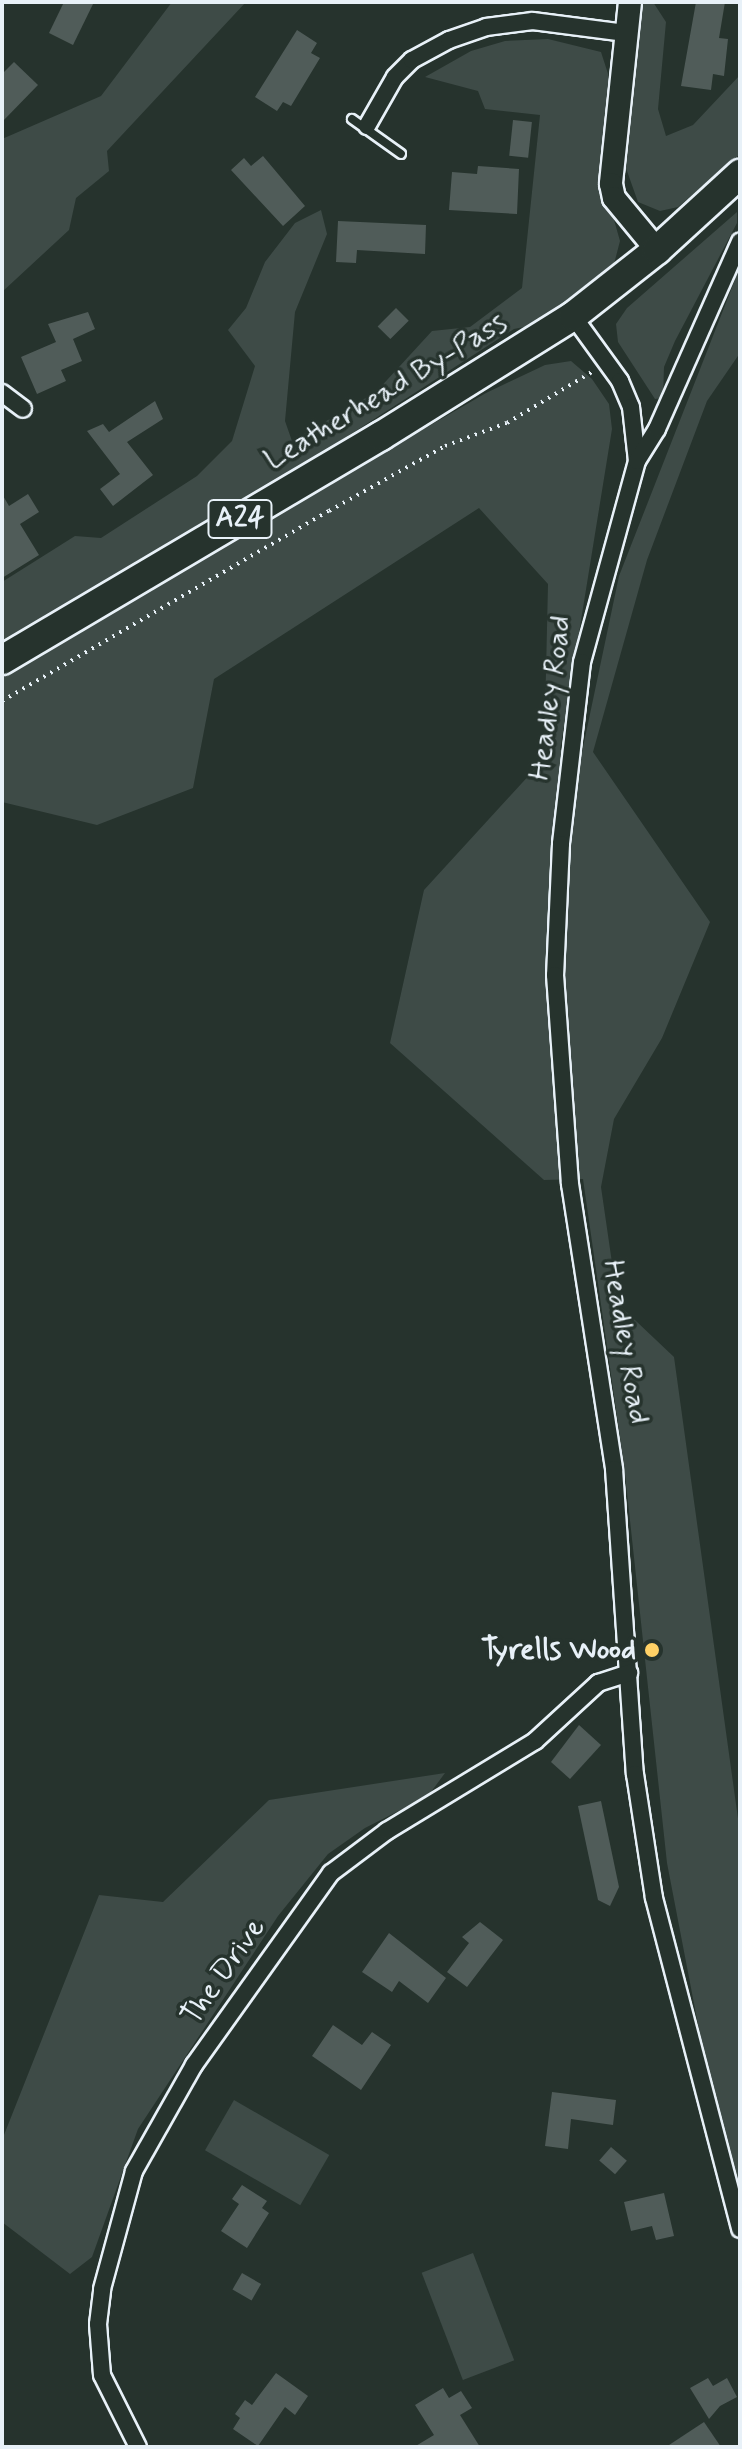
<!DOCTYPE html>
<style>
body{margin:0}
#map{position:relative;width:742px;height:2449px;overflow:hidden;background:#26332d;font-family:Mynerve,sans-serif}
div>[style]{position:absolute}
[style*='--x']{left:calc(var(--x)*1px);top:calc(var(--y)*1px);width:calc(var(--w)*1px);rotate:calc(var(--a)*1deg)}
.green>*{inset:0;background:#3e4b47;transform-origin:0 0}
.building>*{inset:0;background:#505c59;transform-origin:0 0}
.path>*{height:4px;margin-top:-2px;transform-origin:0;background:repeating-linear-gradient(90deg,#e8f1f8 0 2px,transparent 0 8px)}
.roads{filter:drop-shadow(2px 0 #e8f1f8) drop-shadow(-2px 0 #e8f1f8) drop-shadow(0 2px #e8f1f8) drop-shadow(0 -2px #e8f1f8)}
.service>*{height:8px;margin:-4px;padding:0 4px;transform-origin:4px;border-radius:4px;background:#26332d}
.minor>*{height:16px;margin:-8px;padding:0 8px;transform-origin:8px;border-radius:8px;background:#26332d}
.tertiary>*{height:22px;margin:-11px;padding:0 11px;transform-origin:11px;border-radius:11px;background:#26332d}
.trunk>*{height:28px;margin:-14px;padding:0 14px;transform-origin:14px;border-radius:14px;background:#26332d}
.dots>*{width:22px;height:22px;translate:-50% -50%;box-sizing:border-box;border:4px solid #26332d;border-radius:50%}
span{translate:-50% -50%;white-space:nowrap;text-align:center;line-height:1.15;-webkit-text-stroke:7px #26332d;paint-order:stroke}
.shield-label span{padding:2px 6px;background:#26332d;border:2px solid;border-radius:6px;-webkit-text-stroke-width:0}
.shield-label{font-size:28px;color:#e8f1f8;font-weight:700}
.street-label{font-size:30px;color:#e8f1f8}
.poi-label{font-size:30px;color:#e8f1f8;font-weight:700}
.right{translate:-100% -50%;text-align:right}
.frame{position:absolute;inset:0;border:4px solid #e8f1f8;pointer-events:none}
</style>
<div id="map">
<div class="green">
<div style="clip-path:polygon(172px 2px,246px 2px,107px 151px,109px 171px,76px 198px,69px 230px,2px 292px,2px 139px,101px 96px)"></div>
<div style="clip-path:polygon(639px 2px,653px 2px,666px 22px,658px 109px,666px 136px,693px 125px,740px 75px,740px 154px,678px 207px,660px 211px,638px 202px,622px 157px)"></div>
<div style="clip-path:polygon(548px 39px,601px 52px,611px 83px,601px 174px,620px 241px,614px 264px,534px 325px,514px 329px,295px 470px,2px 642px,2px 582px,75px 536px,101px 538px,197px 476px,232px 441px,255px 366px,228px 330px,246px 308px,265px 262px,295px 223px,321px 210px,327px 234px,295px 312px,285px 421px,292px 441px,376px 392px,432px 331px,470px 327px,522px 288px,540px 115px,485px 109px,478px 91px,425px 77px,471px 51px,505px 41px)"></div>
<div style="clip-path:polygon(737px 212px,737px 223px,675px 341px,664px 367px,663px 398px,655px 399px,618px 342px,616px 324px,627px 308px)"></div>
<div style="clip-path:polygon(740px 267px,740px 353px,707px 401px,647px 560px,593px 752px,710px 922px,662px 1038px,614px 1119px,601px 1187px,618px 1304px,674px 1357px,740px 1833px,740px 2192px,706px 2066px,667px 1863px,624px 1465px,583px 1179px,544px 1180px,390px 1043px,424px 890px,544px 759px,548px 584px,479px 508px,214px 679px,193px 788px,97px 825px,2px 802px,2px 673px,486px 393px,545px 365px,571px 361px,592px 379px,609px 404px,612px 429px,560px 750px,582px 752px,619px 576px)"></div>
<div style="clip-path:polygon(445px 1773px,428px 1796px,365px 1828px,328px 1854px,278px 1916px,138px 2129px,92px 2257px,70px 2274px,2px 2222px,2px 2140px,99px 1895px,163px 1902px,269px 1800px)"></div>
<div style="left:234px;top:2100px;width:110px;height:58px;rotate:30deg"></div>
<div style="left:473px;top:2253px;width:115px;height:55px;rotate:69deg"></div>
</div>
<div class="building">
<div style="clip-path:polygon(64px 2px,94px 2px,73px 45px,49px 33px)"></div>
<div style="clip-path:polygon(696px 2px,725px 2px,719px 38px,728px 39px,724px 76px,713px 74px,711px 90px,681px 86px)"></div>
<div style="clip-path:polygon(297px 30px,317px 43px,311px 53px,320px 58px,291px 106px,283px 102px,277px 111px,255px 97px)"></div>
<div style="clip-path:polygon(14px 62px,38px 85px,2px 122px,2px 74px)"></div>
<div style="left:513px;top:120px;width:19px;height:36px;rotate:6deg"></div>
<div style="clip-path:polygon(263px 156px,305px 206px,283px 226px,231px 170px,244px 158px,251px 166px)"></div>
<div style="clip-path:polygon(478px 166px,519px 169px,517px 214px,449px 210px,452px 172px,477px 174px)"></div>
<div style="clip-path:polygon(338px 221px,426px 225px,425px 254px,357px 250px,356px 263px,336px 262px)"></div>
<div style="left:396px;top:308px;width:18px;height:26px;rotate:45deg"></div>
<div style="clip-path:polygon(88px 312px,95px 329px,73px 339px,82px 361px,61px 370px,66px 381px,37px 394px,21px 357px,56px 342px,48px 324px)"></div>
<div style="clip-path:polygon(155px 401px,163px 419px,127px 442px,153px 475px,113px 506px,100px 489px,120px 474px,87px 431px,103px 424px,109px 432px)"></div>
<div style="clip-path:polygon(2px 494px,9px 506px,28px 494px,39px 512px,20px 524px,39px 555px,2px 578px)"></div>
<div style="clip-path:polygon(579px 1725px,601px 1745px,570px 1779px,551px 1762px)"></div>
<div style="clip-path:polygon(601px 1801px,619px 1887px,610px 1906px,598px 1900px,578px 1806px)"></div>
<div style="clip-path:polygon(480px 1922px,503px 1940px,467px 1987px,447px 1972px,469px 1943px,462px 1937px)"></div>
<div style="clip-path:polygon(389px 1933px,446px 1978px,428px 2003px,399px 1981px,392px 1992px,362px 1972px)"></div>
<div style="clip-path:polygon(333px 2025px,362px 2045px,372px 2032px,391px 2045px,361px 2090px,312px 2056px)"></div>
<div style="clip-path:polygon(552px 2092px,616px 2100px,613px 2125px,571px 2119px,568px 2149px,545px 2146px)"></div>
<div style="left:611px;top:2147px;width:21px;height:18px;rotate:41deg"></div>
<div style="clip-path:polygon(242px 2185px,267px 2201px,262px 2208px,269px 2213px,247px 2248px,221px 2231px,239px 2204px,232px 2199px)"></div>
<div style="clip-path:polygon(664px 2193px,674px 2236px,656px 2240px,652px 2226px,631px 2231px,624px 2202px)"></div>
<div style="left:242px;top:2273px;width:22px;height:19px;rotate:30deg"></div>
<div style="clip-path:polygon(276px 2373px,308px 2396px,295px 2415px,285px 2407px,258px 2446px,233px 2429px,240px 2418px,235px 2414px,245px 2400px,252px 2405px)"></div>
<div style="clip-path:polygon(708px 2378px,713px 2386px,727px 2378px,737px 2397px,720px 2406px,709px 2419px,690px 2388px)"></div>
<div style="clip-path:polygon(443px 2388px,449px 2398px,461px 2391px,472px 2408px,460px 2415px,480px 2447px,414px 2447px,434px 2435px,415px 2405px)"></div>
<div style="clip-path:polygon(704px 2422px,721px 2447px,666px 2447px)"></div>
</div>
<div class="path">
<div style="--x:2;--y:701;--w:378;--a:-30.2"></div>
<div style="--x:329;--y:511;--w:133;--a:-29.3"></div>
<div style="--x:445;--y:446;--w:66;--a:-20.4"></div>
<div style="--x:507;--y:423;--w:99;--a:-31"></div>
</div>
<div class="roads">
<div class="service">
<div style="--x:352;--y:119;--w:60;--a:35.5"></div>
</div>
<div class="minor">
<div style="--x:367;--y:126;--w:56;--a:-60.3"></div>
<div style="--x:395;--y:77;--w:24;--a:-45"></div>
<div style="--x:412;--y:60;--w:42;--a:-28.4"></div>
<div style="--x:449;--y:40;--w:39;--a:-19"></div>
<div style="--x:486;--y:27;--w:47;--a:-7.3"></div>
<div style="--x:533;--y:21;--w:93;--a:7.4"></div>
<div style="--x:573;--y:316;--w:80;--a:54.1"></div>
<div style="--x:620;--y:381;--w:28;--a:67"></div>
<div style="--x:631;--y:407;--w:54;--a:83.7"></div>
<div style="--x:637;--y:461;--w:208;--a:105.3"></div>
<div style="--x:582;--y:662;--w:183;--a:96.6"></div>
<div style="--x:561;--y:844;--w:131;--a:92.6"></div>
<div style="--x:555;--y:975;--w:210;--a:85.9"></div>
<div style="--x:570;--y:1184;--w:288;--a:81.2"></div>
<div style="--x:614;--y:1469;--w:306;--a:86.1"></div>
<div style="--x:635;--y:1774;--w:125;--a:81.3"></div>
<div style="--x:654;--y:1898;--w:342;--a:75.4"></div>
<div style="--x:2;--y:393;--w:26;--a:37"></div>
<div style="--x:637;--y:461;--w:38;--a:-58"></div>
<div style="--x:657;--y:429;--w:205;--a:-66.1"></div>
<div style="--x:138;--y:2447;--w:80;--a:-116.6"></div>
<div style="--x:102;--y:2375;--w:51;--a:-94.5"></div>
<div style="--x:98;--y:2324;--w:35;--a:-83"></div>
<div style="--x:102;--y:2289;--w:122;--a:-74.8"></div>
<div style="--x:134;--y:2171;--w:122;--a:-60.5"></div>
<div style="--x:194;--y:2065;--w:236;--a:-54.5"></div>
<div style="--x:331;--y:1873;--w:70;--a:-36.9"></div>
<div style="--x:387;--y:1831;--w:173;--a:-31.3"></div>
<div style="--x:535;--y:1741;--w:86;--a:-42.6"></div>
<div style="--x:598;--y:1683;--w:33;--a:-18"></div>
</div>
<div class="tertiary">
<div style="--x:630;--y:2;--w:183;--a:96"></div>
<div style="--x:611;--y:184;--w:14;--a:78"></div>
<div style="--x:614;--y:198;--w:67;--a:50.4"></div>
</div>
<div class="trunk">
<div style="--x:2;--y:660;--w:440;--a:-30.6"></div>
<div style="--x:381;--y:436;--w:226;--a:-32"></div>
<div style="--x:573;--y:316;--w:107;--a:-38.2"></div>
<div style="--x:657;--y:250;--w:113;--a:-42.5"></div>
</div>
</div>
<div class="dots">
<div style="left:652px;top:1650px;background:#ffd166"></div>
</div>
<div class="shield-label">
<span style="left:240px;top:519px">A24</span>
</div>
<div class="street-label">
<span style="left:386px;top:392px;rotate:-31deg">Leatherhead By-Pass</span>
<span style="left:551px;top:698px;rotate:-82deg">Headley Road</span>
<span style="left:625px;top:1342px;rotate:81deg">Headley Road</span>
<span style="left:224px;top:1972px;rotate:-55deg">The Drive</span>
</div>
<div class="poi-label">
<span class="right" style="left:636px;top:1650px">Tyrells Wood</span>
</div>
<div class="frame"></div>
</div>
